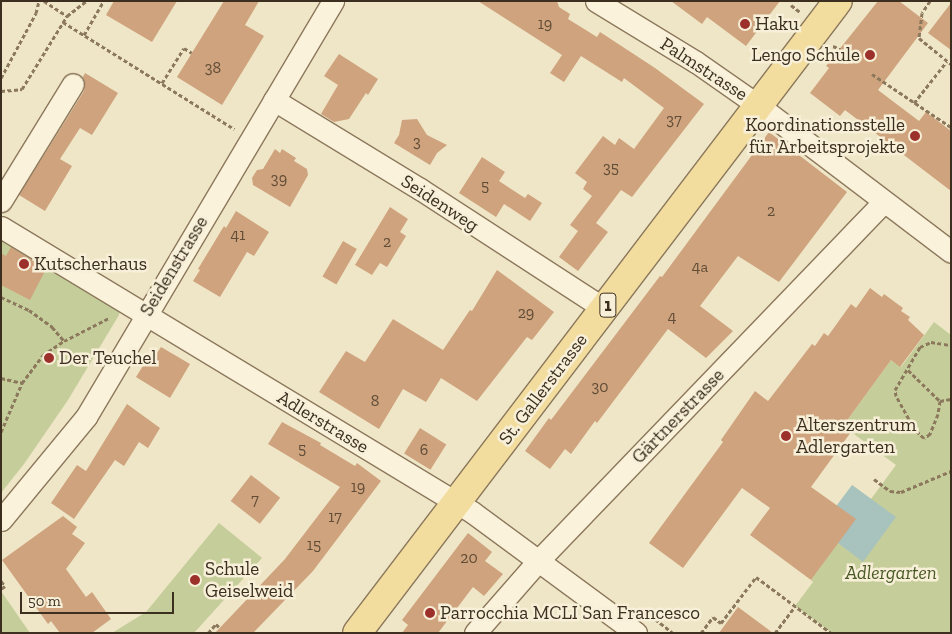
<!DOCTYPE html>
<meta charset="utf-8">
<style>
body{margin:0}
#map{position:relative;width:952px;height:634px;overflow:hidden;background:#efe6c7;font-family:"Zilla Slab",serif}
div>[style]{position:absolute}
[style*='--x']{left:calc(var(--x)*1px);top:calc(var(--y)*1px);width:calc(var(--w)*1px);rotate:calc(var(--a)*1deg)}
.green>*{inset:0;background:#c5ce9a}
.water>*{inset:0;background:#a8c3bd}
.building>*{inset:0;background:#cea37d;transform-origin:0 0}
.path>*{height:3px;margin-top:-1.5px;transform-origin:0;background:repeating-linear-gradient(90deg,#8c785c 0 4px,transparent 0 6.5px)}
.roads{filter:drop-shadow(1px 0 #8c785c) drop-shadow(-1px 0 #8c785c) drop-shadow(0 1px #8c785c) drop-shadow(0 -1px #8c785c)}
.minor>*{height:21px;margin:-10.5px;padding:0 10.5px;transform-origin:10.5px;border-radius:10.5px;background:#faf2db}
.major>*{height:28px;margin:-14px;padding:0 14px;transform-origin:14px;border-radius:14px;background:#f2dd9f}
.dots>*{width:14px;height:14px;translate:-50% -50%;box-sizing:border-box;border:2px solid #f7efd7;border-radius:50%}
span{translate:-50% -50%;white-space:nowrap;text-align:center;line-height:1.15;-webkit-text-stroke:5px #f7efd7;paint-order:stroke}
.number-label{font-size:16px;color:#604c37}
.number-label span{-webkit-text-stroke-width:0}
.shield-label span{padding:1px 4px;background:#f7efd7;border:1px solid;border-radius:4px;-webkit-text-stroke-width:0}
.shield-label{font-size:18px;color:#3c2f20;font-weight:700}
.poi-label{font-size:19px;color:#3c2f20}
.left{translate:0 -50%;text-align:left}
.right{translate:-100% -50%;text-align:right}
.street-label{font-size:19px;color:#3c2f20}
.park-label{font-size:19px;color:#495926;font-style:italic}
.frame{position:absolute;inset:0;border:2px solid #3c2f20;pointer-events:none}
.scale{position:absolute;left:20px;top:592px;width:154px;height:22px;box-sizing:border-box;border:2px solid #3c2f20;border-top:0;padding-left:6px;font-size:15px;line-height:18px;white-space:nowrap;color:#3c2f20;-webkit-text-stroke:4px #f7efd7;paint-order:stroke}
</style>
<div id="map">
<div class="green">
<div style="clip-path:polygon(1px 235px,120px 308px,119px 315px,68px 400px,24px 464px,1px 493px)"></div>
<div style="clip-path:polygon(934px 322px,951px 335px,951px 633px,832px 633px,795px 606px,813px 582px,811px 580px,855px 519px,852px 485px,871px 499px,896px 465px,843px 426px,891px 360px,901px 367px)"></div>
<div style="clip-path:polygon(219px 523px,262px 558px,194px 633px,112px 633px,146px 612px)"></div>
<div style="clip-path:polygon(1px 591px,30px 633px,1px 633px)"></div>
</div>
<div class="water">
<div style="clip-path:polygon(852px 485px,896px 517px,863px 562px,838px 543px,837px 505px)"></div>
</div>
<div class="building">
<div style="clip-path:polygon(114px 1px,177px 1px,152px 42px,106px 15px)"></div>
<div style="clip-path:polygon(224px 1px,259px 1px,245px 25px,264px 36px,222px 105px,177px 77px)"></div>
<div style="clip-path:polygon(478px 1px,557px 1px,559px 7px,570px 14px,568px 19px,597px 37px,600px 32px,655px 68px,704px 104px,632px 197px,621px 190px,596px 223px,608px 232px,578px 271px,559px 257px,578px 231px,570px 225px,592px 196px,583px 189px,587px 182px,575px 173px,603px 136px,615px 145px,619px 138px,634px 149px,664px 108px,624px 78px,622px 82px,581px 56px,564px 82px,550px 73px,562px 55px)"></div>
<div style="clip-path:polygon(671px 1px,780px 1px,746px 46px,707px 17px,702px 24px)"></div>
<div style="clip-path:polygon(878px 1px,899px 1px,928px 23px,878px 90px,919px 121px,926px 112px,951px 131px,951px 191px,845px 110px,840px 116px,810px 93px,829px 68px,826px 66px)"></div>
<div style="clip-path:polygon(951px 3px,951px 50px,928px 33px)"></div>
<div style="clip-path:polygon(339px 54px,378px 79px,368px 95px,366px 93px,349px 119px,334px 122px,321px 114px,338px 85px,324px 76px)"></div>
<div style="clip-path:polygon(85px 73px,118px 93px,92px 135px,80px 128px,60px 159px,72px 166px,45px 211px,19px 195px,84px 91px,85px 84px,83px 77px)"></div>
<div style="clip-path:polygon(417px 119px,427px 135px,447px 145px,437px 153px,430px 165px,394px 143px,399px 135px,402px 120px)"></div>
<div style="clip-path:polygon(769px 132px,847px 192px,779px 282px,738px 256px,700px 306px,733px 331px,706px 358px,668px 329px,597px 423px,595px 421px,571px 454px,565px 449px,550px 469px,525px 451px,549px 418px,551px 420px,660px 276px,662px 277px)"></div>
<div style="clip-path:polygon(275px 149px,280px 153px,282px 149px,296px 158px,294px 161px,307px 169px,308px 175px,290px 207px,253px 185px,252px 178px,257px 170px,263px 169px)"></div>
<div style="clip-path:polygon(482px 157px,505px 172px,499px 181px,525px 198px,528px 194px,542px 203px,530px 221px,504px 204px,496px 217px,459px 193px)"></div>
<div style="clip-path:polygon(390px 207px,408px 219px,400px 232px,406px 236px,387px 267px,380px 263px,372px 275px,355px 265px)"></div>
<div style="clip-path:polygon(236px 211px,269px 232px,254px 256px,247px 252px,220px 297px,193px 281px,200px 270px,198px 269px,224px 226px,226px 228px)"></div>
<div style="left:343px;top:241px;width:16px;height:41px;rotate:30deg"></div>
<div style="clip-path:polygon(11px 247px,46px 269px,30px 300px,1px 285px,1px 253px,6px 256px)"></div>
<div style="clip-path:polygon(497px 270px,554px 312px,532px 340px,527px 337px,477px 401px,441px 378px,426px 402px,403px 389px,379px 429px,319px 392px,346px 351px,365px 362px,393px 319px,443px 350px,470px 310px,472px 311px)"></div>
<div style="clip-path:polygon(870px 288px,882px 297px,884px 294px,903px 308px,901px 311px,910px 317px,908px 320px,924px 335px,900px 367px,891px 360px,843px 426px,851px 432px,811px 487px,856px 519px,811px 580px,750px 535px,770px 508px,742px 488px,683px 568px,649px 543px,723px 442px,721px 440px,755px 391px,768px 401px,812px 344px,815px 346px,824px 333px,828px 336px,851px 304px,856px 308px)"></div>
<div style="clip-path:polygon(161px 347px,190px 364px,170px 398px,136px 377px,151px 353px,155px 356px)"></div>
<div style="clip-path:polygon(127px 404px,160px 428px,148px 448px,139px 442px,124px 466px,115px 460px,74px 519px,51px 503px,77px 465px,86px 471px)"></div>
<div style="clip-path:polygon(282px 422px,321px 443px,320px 445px,355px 466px,357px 463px,381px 481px,313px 571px,253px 633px,215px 633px,285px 559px,340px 487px,268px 444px)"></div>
<div style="left:420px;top:428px;width:31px;height:30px;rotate:32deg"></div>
<div style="left:251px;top:475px;width:37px;height:33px;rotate:38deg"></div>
<div style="clip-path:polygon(63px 516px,77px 527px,72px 534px,85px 543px,66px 569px,86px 597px,92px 592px,111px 619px,92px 633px,60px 633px,51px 621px,48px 624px,2px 560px)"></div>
<div style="clip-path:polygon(468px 533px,492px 552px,485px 561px,503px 574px,484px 596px,473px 587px,438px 633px,402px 633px,408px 625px,402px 620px)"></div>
<div style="clip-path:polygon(738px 607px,773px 633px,719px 633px)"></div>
</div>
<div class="path">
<div style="--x:44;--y:1;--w:27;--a:33"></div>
<div style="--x:930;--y:1;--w:14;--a:124"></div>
<div style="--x:922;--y:13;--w:25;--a:97"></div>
<div style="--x:919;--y:38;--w:41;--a:39.1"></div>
<div style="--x:791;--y:5;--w:11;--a:38"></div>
<div style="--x:63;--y:22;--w:202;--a:32"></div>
<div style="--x:84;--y:35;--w:39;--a:-60"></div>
<div style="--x:833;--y:46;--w:8;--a:23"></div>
<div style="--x:872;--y:74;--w:95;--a:33.9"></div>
<div style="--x:1;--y:78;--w:74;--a:-61.7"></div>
<div style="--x:36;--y:13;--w:12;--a:-76"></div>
<div style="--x:162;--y:83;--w:41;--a:-57.8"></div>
<div style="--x:184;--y:48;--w:9;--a:32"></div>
<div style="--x:1;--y:91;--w:21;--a:-5"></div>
<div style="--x:22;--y:89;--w:86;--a:-58.3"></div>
<div style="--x:67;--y:16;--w:24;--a:-38"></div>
<div style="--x:914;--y:103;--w:53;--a:-51.8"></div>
<div style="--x:1;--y:297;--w:31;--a:25"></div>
<div style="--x:29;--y:310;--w:29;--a:36"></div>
<div style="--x:52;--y:327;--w:18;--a:49"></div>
<div style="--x:908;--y:370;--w:45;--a:44.1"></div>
<div style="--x:1;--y:378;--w:22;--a:13"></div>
<div style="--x:940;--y:401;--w:13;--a:99"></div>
<div style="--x:938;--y:414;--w:22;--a:112"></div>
<div style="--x:930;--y:434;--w:7;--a:146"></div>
<div style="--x:924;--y:438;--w:12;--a:-138"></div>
<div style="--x:915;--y:430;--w:39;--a:-119"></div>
<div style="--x:896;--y:396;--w:6;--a:-99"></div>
<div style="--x:895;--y:390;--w:50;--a:-59.8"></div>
<div style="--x:920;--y:347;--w:12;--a:-24"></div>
<div style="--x:931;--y:342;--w:20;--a:9"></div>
<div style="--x:940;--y:401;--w:11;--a:-10"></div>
<div style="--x:1;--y:432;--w:53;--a:-66.8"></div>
<div style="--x:22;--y:383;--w:35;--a:-53"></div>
<div style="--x:43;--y:355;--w:25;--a:-34"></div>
<div style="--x:64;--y:341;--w:51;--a:-27.1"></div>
<div style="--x:874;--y:479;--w:20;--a:37"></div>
<div style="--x:890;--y:491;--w:11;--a:5"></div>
<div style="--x:901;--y:492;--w:54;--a:-22.8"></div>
<div style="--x:1;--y:581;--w:6;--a:51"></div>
<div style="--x:5;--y:586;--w:5;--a:143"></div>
<div style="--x:650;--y:615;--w:29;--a:38"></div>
<div style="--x:208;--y:633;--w:12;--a:-48"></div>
<div style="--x:216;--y:624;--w:4;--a:45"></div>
<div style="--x:701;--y:633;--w:20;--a:-53"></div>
<div style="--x:713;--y:617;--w:10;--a:37"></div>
<div style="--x:721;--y:623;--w:58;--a:-52.7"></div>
<div style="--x:756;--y:577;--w:94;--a:36.7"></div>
<div style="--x:775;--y:633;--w:34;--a:-53"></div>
</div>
<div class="roads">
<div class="minor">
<div style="--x:596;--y:1;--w:117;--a:31.4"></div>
<div style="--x:696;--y:62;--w:77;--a:34.9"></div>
<div style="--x:759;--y:106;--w:241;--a:37.2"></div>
<div style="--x:274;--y:100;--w:171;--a:31.4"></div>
<div style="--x:420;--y:189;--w:221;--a:33"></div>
<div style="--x:1;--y:201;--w:137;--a:-58.4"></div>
<div style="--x:1;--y:227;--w:551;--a:31.18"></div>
<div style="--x:472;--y:512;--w:204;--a:36.4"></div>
<div style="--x:1;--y:520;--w:134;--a:-50.5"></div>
<div style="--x:86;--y:417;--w:484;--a:-59.3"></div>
<div style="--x:475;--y:633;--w:96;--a:-48.8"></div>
<div style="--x:538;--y:561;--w:499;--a:-46.1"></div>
</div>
<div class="major">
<div style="--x:357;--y:633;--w:794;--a:-52.73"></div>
</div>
</div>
<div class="dots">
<div style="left:745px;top:24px;background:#9c312b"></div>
<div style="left:870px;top:55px;background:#9c312b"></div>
<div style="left:915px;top:136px;background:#9c312b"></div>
<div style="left:24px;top:264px;background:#9c312b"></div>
<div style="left:49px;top:358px;background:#9c312b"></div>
<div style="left:786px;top:436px;background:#9c312b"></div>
<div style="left:195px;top:580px;background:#9c312b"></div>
<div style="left:430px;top:613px;background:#9c312b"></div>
</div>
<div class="number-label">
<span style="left:545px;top:24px">19</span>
<span style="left:213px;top:68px">38</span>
<span style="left:674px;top:120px">37</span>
<span style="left:417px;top:142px">3</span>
<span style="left:611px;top:168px">35</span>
<span style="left:279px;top:179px">39</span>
<span style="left:485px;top:186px">5</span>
<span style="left:771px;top:211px">2</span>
<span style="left:238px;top:235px">41</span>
<span style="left:387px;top:242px">2</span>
<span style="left:700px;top:267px">4a</span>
<span style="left:526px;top:313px">29</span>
<span style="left:672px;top:317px">4</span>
<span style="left:600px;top:387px">30</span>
<span style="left:375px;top:401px">8</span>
<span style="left:302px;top:449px">5</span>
<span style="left:424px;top:450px">6</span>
<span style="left:358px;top:487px">19</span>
<span style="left:255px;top:500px">7</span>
<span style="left:335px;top:517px">17</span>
<span style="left:314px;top:545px">15</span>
<span style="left:469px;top:558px">20</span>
</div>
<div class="shield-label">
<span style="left:608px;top:305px">1</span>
</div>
<div class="poi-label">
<span class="left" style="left:755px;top:24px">Haku</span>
<span class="right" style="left:860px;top:55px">Lengo Schule</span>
<span class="right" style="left:905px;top:136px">Koordinationsstelle<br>für Arbeitsprojekte</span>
<span class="left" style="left:34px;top:264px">Kutscherhaus</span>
<span class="left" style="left:59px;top:358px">Der Teuchel</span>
<span class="left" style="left:796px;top:436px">Alterszentrum<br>Adlergarten</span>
<span class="left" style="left:205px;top:580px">Schule<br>Geiselweid</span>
<span class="left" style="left:440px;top:613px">Parrocchia MCLI San Francesco</span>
</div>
<div class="street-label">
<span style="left:704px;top:69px;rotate:33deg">Palmstrasse</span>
<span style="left:440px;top:203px;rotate:33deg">Seidenweg</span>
<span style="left:174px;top:266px;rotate:-59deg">Seidenstrasse</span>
<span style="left:543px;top:389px;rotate:-53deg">St. Gallerstrasse</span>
<span style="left:678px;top:416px;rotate:-46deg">Gärtnerstrasse</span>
<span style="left:323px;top:422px;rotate:31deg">Adlerstrasse</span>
</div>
<div class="park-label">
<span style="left:891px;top:573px">Adlergarten</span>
</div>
<div class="frame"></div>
<div class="scale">50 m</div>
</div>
